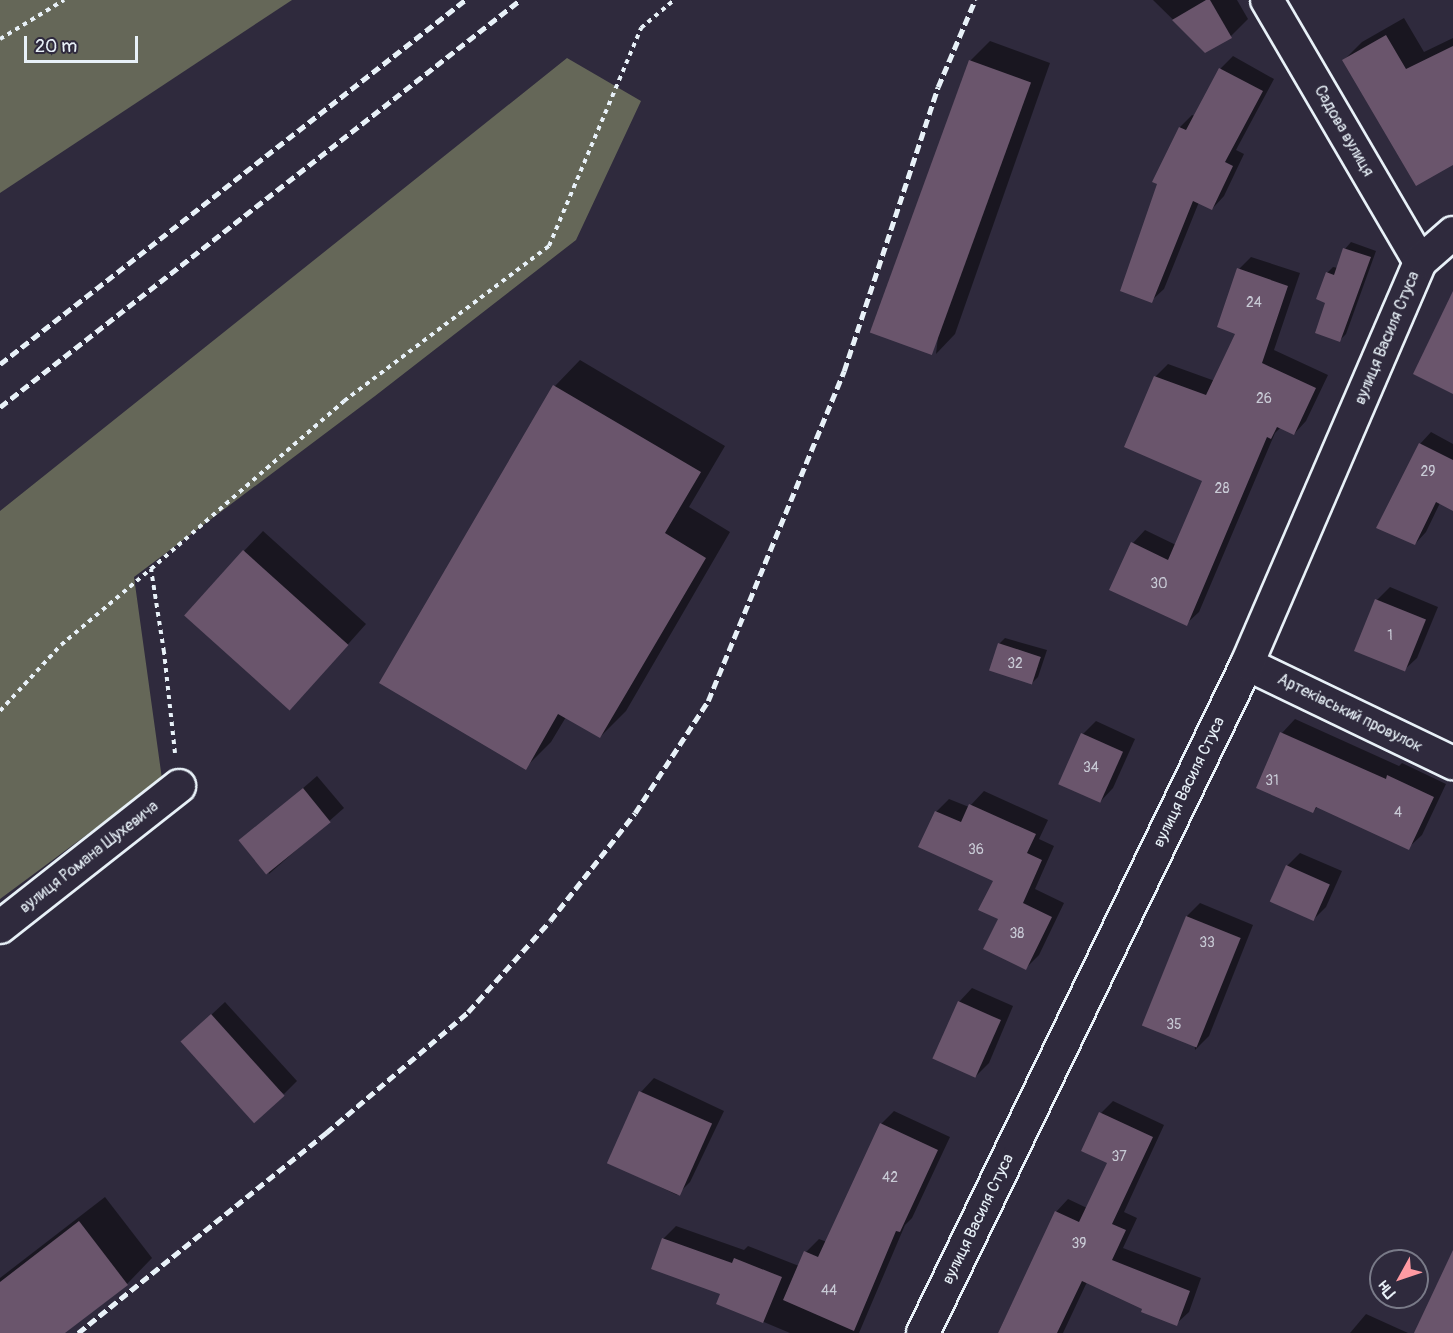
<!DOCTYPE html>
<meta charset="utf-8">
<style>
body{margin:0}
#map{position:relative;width:1453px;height:1333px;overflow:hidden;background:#2f2a3d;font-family:Pangolin,sans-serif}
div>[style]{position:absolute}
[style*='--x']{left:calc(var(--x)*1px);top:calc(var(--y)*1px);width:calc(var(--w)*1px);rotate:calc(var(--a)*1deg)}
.green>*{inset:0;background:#656758}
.shadow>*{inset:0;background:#0007}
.building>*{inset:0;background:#6a556c;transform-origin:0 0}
.path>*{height:4px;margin-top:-2px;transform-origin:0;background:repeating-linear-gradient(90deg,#e8f1f8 0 4.5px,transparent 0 9px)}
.roads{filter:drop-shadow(2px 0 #e8f1f8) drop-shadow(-2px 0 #e8f1f8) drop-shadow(0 2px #e8f1f8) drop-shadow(0 -2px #e8f1f8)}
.minor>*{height:32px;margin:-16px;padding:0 16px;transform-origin:16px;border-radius:16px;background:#2f2a3d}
.rail>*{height:4.5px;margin-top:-2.25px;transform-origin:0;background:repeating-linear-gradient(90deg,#e8f1f8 0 9px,transparent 0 13.5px)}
span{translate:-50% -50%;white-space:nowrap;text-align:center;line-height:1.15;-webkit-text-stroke:6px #2f2a3d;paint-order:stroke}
.number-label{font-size:14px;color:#c8cad5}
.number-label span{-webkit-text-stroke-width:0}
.street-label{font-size:16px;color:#e8f1f8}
.north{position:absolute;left:1369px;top:1249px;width:60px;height:60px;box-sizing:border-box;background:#2f2a3d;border:2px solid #797a88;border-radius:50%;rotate:230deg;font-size:16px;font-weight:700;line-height:24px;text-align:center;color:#e8f1f8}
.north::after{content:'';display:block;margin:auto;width:21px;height:27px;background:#ff9aa2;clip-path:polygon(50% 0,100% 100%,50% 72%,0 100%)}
.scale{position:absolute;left:24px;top:36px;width:114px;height:27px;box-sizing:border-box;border:3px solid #e8f1f8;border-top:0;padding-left:8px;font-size:18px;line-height:21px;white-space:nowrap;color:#e8f1f8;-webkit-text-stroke:4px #2f2a3d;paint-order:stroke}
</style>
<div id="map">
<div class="green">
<div style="clip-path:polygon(0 0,292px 0,0 193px)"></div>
<div style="clip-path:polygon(567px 58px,641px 101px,576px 240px,375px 396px,134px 577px,162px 779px,0 899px,0 511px)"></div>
</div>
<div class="shadow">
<div style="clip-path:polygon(1153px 0,1237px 0,1248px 19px,1231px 36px,1205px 51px)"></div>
<div style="clip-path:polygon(1404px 18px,1424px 52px,1453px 38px,1453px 163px,1344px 60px,1362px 42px)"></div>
<div style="clip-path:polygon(990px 41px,1050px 63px,955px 334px,936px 354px,970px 61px)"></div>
<div style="clip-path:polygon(1233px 56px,1274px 79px,1236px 150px,1244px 154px,1224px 196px,1212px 209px,1199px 202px,1164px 289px,1151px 301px,1159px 183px,1154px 181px,1180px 127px,1192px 115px,1195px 116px,1221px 68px)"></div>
<div style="clip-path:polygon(1351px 242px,1376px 251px,1346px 334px,1340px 340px,1327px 302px,1327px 273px,1333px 267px,1338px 268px,1345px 249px)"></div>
<div style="clip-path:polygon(1251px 257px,1300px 273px,1274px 350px,1328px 375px,1306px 421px,1294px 434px,1281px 427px,1275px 433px,1199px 612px,1186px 624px,1133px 543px,1145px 530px,1176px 545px,1204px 480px,1155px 377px,1168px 364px,1215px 381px,1237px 333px,1239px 269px)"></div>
<div style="clip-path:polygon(580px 360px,725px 446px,689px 507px,730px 532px,626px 711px,600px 737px,566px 717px,551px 742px,525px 768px,381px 683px,555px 386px)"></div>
<div style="clip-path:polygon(1431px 432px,1453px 444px,1453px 505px,1440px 503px,1426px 532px,1415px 544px,1420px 444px)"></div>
<div style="clip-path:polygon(263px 531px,366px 624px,309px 688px,244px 551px)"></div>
<div style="clip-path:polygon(1390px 587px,1438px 607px,1417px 658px,1403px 671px,1377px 600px)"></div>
<div style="clip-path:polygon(1005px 638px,1047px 650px,1038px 677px,1032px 683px,999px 644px)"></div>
<div style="clip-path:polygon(1295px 719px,1399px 766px,1402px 763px,1446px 784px,1422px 835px,1408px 848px,1318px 806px,1313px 812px,1258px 788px,1282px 733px)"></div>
<div style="clip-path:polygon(1096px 721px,1135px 739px,1113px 788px,1100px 802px,1083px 734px)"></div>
<div style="clip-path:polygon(317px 776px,344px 808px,269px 874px,256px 829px)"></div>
<div style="clip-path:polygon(984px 791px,1048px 820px,1039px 839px,1054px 846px,1035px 889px,1064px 903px,1039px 955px,1026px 968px,1000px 919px,995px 881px,936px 812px,949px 799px,969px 807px)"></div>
<div style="clip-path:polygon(1300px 853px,1342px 871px,1326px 907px,1313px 920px,1287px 866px)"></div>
<div style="clip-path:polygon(1200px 903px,1253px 925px,1209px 1036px,1195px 1050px,1187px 916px)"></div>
<div style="clip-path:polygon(972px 988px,1013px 1006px,989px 1063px,976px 1076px,959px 1002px)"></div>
<div style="clip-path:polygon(225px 1002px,297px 1081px,284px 1094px,196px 1029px)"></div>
<div style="clip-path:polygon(654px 1078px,724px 1111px,690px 1182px,677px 1195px,608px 1162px,641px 1092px)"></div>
<div style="clip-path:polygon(1113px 1101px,1164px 1125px,1124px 1212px,1137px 1218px,1123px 1248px,1201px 1278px,1189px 1312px,1176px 1324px,1087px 1282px,1063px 1333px,998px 1333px,1056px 1212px,1068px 1199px,1087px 1208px,1109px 1163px,1101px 1113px)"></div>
<div style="clip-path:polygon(894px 1111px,950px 1137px,912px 1218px,905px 1225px,859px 1333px,790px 1333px,718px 1303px,722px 1293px,663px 1239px,676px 1226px,744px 1250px,748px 1246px,799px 1266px,806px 1252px,819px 1239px,827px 1242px,881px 1124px)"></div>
<div style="clip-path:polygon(105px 1197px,152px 1258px,127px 1284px,63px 1333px,0 1333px,0 1278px)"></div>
<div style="clip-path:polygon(1366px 1314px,1408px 1333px,1350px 1333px)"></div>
</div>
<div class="building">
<div style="clip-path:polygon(1206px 0,1210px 0,1232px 38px,1205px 53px,1172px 20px)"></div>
<div style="clip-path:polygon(1386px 35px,1406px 69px,1453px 46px,1453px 165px,1416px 186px,1342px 60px)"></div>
<div style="left:969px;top:60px;width:66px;height:290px;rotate:20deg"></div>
<div style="clip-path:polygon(1219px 68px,1263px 91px,1225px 162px,1233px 166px,1212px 210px,1193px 201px,1152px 303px,1120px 291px,1157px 184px,1152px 182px,1179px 127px,1186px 130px)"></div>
<div style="clip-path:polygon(1343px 248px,1371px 257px,1340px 342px,1315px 333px,1325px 303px,1316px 299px,1326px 272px,1334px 275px)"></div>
<div style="clip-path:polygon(1237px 268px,1288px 286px,1262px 363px,1316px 388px,1294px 435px,1277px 427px,1271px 439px,1267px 437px,1187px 626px,1109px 590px,1131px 542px,1168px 560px,1202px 481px,1124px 447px,1154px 376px,1206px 395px,1235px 334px,1217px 327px)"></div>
<div style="clip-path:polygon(1453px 291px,1453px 394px,1413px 374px)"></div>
<div style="clip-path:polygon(553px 385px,701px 472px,665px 533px,706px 558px,600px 738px,558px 714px,526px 770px,379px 683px)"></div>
<div style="clip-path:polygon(1419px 443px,1453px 460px,1453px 511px,1436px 502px,1415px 545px,1376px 528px)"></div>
<div style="left:243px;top:550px;width:142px;height:88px;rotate:42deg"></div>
<div style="left:1375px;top:599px;width:55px;height:56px;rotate:22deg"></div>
<div style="left:998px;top:643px;width:45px;height:29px;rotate:18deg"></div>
<div style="clip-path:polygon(1280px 732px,1386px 779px,1387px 775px,1434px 797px,1409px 850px,1316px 807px,1313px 813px,1256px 788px)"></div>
<div style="left:1081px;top:733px;width:46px;height:56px;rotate:24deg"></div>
<div style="left:303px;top:788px;width:44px;height:83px;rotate:51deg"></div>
<div style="clip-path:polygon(969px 804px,1036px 834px,1027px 853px,1042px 860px,1023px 903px,1052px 917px,1026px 970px,983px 949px,998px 919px,978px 910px,993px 881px,918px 847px,935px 811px,961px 822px)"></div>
<div style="left:1286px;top:865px;width:48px;height:40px;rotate:24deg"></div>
<div style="left:1186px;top:916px;width:59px;height:118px;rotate:22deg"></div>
<div style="left:958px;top:1001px;width:47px;height:63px;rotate:24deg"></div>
<div style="left:211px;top:1014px;width:110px;height:41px;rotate:48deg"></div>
<div style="left:639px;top:1091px;width:80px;height:79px;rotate:24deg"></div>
<div style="clip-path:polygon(1099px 1112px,1153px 1137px,1112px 1224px,1126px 1230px,1112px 1260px,1190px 1291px,1177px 1326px,1141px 1312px,1142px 1309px,1082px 1281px,1057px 1333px,998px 1333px,1055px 1211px,1079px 1222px,1107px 1163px,1081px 1151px)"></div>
<div style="clip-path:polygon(880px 1123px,938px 1150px,900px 1232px,896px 1231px,854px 1331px,783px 1300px,804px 1251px,818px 1257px)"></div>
<div style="clip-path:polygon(79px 1221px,128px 1285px,65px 1333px,0 1333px,0 1282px)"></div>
<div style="clip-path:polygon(662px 1238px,732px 1263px,734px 1258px,782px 1277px,763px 1323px,716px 1304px,720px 1294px,651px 1269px)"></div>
<div style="clip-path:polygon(1453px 1250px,1453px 1333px,1414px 1333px)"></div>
</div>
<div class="path">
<div style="--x:0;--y:39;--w:75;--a:-31.4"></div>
<div style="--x:0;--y:711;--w:90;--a:-47.3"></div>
<div style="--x:61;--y:645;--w:118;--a:-40.2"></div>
<div style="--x:175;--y:753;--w:102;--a:-96.2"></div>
<div style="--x:164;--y:652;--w:84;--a:-98.9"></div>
<div style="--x:151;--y:569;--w:256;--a:-41"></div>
<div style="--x:344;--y:401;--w:257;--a:-37.1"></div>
<div style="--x:549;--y:246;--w:237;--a:-67.1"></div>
<div style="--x:641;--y:28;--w:43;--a:-40.3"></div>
</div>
<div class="roads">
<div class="minor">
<div style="--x:1267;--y:0;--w:303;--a:59.7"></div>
<div style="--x:1247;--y:664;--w:229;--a:25.7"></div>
<div style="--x:0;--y:927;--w:228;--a:-38.2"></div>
<div style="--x:923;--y:1333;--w:743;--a:-64.16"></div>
<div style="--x:1247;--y:664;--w:438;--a:-66.7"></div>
<div style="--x:1420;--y:262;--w:44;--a:-41.3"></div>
</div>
</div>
<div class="rail">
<div style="--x:0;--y:364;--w:591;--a:-38.05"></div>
<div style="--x:0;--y:407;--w:660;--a:-38.05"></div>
<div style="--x:78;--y:1333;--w:319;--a:-38.9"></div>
<div style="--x:326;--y:1133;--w:187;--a:-40.4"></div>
<div style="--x:468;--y:1012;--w:122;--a:-48"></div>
<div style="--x:550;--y:921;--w:137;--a:-51.8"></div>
<div style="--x:635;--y:813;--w:134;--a:-56.9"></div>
<div style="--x:708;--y:701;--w:357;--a:-67.6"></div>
<div style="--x:844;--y:371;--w:299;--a:-71.7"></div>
<div style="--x:938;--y:87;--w:95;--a:-67"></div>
</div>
<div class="number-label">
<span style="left:1254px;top:303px">24</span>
<span style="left:1264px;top:399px">26</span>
<span style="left:1428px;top:472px">29</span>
<span style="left:1222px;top:489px">28</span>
<span style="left:1159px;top:584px">30</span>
<span style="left:1390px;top:636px">1</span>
<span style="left:1015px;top:664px">32</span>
<span style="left:1091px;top:768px">34</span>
<span style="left:1272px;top:781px">31</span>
<span style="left:1398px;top:813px">4</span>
<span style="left:976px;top:850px">36</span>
<span style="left:1017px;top:934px">38</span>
<span style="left:1207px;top:943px">33</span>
<span style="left:1174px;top:1025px">35</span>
<span style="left:1119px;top:1157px">37</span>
<span style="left:890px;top:1178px">42</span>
<span style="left:1079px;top:1244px">39</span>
<span style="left:829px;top:1291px">44</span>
</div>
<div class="street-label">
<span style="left:1344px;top:131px;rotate:60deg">Садова вулиця</span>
<span style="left:1387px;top:338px;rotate:-67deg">вулиця Василя Стуса</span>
<span style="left:1350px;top:713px;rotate:26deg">Артеківський провулок</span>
<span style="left:1189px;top:782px;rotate:-64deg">вулиця Василя Стуса</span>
<span style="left:89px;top:857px;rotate:-38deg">вулиця Романа Шухевича</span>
<span style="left:978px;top:1219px;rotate:-64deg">вулиця Василя Стуса</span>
</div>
<div class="north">Пн</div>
<div class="scale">20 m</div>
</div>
